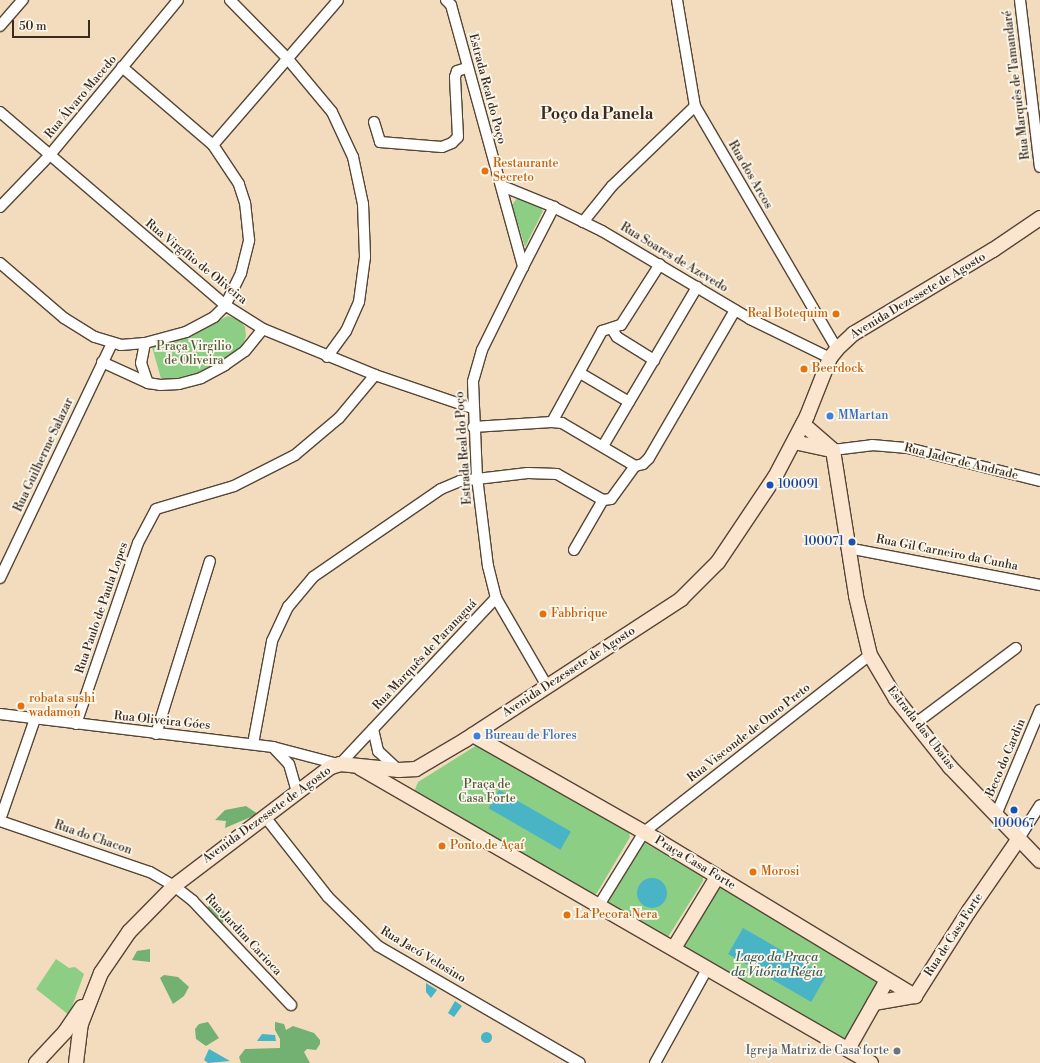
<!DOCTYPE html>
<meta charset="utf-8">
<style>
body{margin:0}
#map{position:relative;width:1040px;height:1063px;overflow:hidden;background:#f2dcbd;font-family:"Libre Bodoni",serif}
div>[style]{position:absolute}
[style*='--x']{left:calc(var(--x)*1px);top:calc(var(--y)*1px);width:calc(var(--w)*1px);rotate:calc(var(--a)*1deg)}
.green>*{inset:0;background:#8dce85;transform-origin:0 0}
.forest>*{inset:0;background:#72b172}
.round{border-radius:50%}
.water>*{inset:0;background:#48b4c5;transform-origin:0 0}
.roads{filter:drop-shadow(1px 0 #564536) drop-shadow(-1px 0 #564536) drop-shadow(0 1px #564536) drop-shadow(0 -1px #564536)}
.street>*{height:10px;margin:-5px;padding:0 5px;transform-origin:5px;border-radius:5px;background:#fff}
.secondary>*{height:14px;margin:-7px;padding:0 7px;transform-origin:7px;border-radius:7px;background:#fce5cf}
.dots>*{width:11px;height:11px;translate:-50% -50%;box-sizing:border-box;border:2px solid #fbf7ec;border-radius:50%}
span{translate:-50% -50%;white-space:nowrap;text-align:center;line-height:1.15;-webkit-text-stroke:3.5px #fbf7ec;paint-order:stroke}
.street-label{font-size:12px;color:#3b2a1e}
.food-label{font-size:12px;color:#c56008}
.left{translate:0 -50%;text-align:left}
.right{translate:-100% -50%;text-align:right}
.park-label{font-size:12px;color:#545b3d}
.shop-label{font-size:12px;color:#366cbe}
.transit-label{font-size:12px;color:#164399}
.worship-label{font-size:12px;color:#5b616d}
.water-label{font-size:13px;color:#405a58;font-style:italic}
.district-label{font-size:16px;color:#3b2a1e;font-weight:700}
.scale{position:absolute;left:12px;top:20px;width:78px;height:18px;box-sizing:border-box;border:2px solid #3b2a1e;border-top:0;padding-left:5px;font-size:12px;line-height:14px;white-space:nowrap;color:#3b2a1e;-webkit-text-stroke:3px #fbf7ec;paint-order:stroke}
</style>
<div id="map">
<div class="green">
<div style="clip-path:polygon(517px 198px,541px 208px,543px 211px,525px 247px,512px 205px)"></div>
<div style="clip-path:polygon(228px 316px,239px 320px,245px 327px,246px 336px,242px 347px,204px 371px,162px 382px,152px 347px,178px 339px)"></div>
<div style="clip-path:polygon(477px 745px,485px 746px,629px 833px,630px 837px,597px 893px,593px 895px,414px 792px,418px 782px)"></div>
<div style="clip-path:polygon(642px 841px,703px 877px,703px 881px,668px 937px,608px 903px,607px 900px)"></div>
<div style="left:719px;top:886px;width:187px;height:70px;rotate:31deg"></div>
<div style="clip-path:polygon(56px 959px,69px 968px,75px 967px,84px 974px,69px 1015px,36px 989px)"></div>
</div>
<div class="forest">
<div style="clip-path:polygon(246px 806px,258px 814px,225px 828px,226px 821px,215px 820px,225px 810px)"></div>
<div class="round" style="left:203px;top:905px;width:22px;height:22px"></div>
<div style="clip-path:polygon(150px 949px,150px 962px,132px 960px,137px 951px)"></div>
<div style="clip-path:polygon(164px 975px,178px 977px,189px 987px,184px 996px,173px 1004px,160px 978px)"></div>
<div style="clip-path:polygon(208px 1022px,219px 1038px,206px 1046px,196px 1039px,195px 1029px,199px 1024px)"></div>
<div style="clip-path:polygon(275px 1022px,284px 1024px,286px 1030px,293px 1026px,314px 1033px,320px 1040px,320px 1044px,316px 1050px,307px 1049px,304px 1052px,310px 1063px,241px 1063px,239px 1057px,245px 1049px,280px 1048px,280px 1039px,275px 1030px)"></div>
</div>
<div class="water">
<div style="left:499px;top:790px;width:83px;height:21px;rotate:30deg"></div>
<div class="round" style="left:637px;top:878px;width:30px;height:30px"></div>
<div style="left:743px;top:928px;width:96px;height:30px;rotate:30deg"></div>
<div style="clip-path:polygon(426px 983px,437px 990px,431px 998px,426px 992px)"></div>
<div style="clip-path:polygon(455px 1001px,462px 1006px,454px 1017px,448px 1013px)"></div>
<div class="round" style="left:480.5px;top:1031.5px;width:11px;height:11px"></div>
<div style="clip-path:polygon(262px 1034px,275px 1035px,276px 1041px,257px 1041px)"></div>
<div style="clip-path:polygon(209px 1049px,230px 1061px,208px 1063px,204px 1060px)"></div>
</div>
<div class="roads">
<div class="street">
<div style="--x:230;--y:0;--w:81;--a:45.5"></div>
<div style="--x:287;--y:58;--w:70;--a:50.2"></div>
<div style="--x:332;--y:112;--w:50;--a:65"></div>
<div style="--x:353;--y:157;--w:48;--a:78"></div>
<div style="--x:363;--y:204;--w:53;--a:87.8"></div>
<div style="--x:365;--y:257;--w:45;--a:97.6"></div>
<div style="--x:359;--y:302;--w:32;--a:114"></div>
<div style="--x:346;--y:331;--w:32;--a:126"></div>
<div style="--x:446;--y:0;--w:7;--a:45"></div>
<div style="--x:451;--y:5;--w:272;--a:74.6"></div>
<div style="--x:523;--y:267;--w:93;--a:116.3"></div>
<div style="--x:482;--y:350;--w:33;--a:106"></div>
<div style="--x:473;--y:382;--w:95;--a:87.6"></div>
<div style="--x:477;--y:477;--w:90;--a:83"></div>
<div style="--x:488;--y:566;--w:33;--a:76"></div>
<div style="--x:496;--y:598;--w:102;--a:59.9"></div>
<div style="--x:677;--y:0;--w:108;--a:80.4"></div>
<div style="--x:695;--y:106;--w:281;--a:59.7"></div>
<div style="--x:1020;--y:0;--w:168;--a:83.2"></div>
<div style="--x:0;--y:26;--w:35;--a:-49"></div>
<div style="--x:0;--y:112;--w:296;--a:40.6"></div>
<div style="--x:225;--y:305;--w:45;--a:32.3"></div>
<div style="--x:263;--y:329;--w:121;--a:22.3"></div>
<div style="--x:375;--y:375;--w:102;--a:18.8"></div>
<div style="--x:374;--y:122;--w:21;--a:73"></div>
<div style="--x:380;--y:142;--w:62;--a:4.6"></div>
<div style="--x:442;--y:147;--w:11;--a:-22"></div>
<div style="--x:452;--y:143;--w:8;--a:-45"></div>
<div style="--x:458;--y:137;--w:60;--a:-92.9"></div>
<div style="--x:455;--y:77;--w:6;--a:-72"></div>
<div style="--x:457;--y:71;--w:10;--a:-17"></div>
<div style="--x:213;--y:145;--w:191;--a:-49.2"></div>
<div style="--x:502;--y:186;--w:51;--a:22"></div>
<div style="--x:549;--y:205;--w:59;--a:26.1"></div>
<div style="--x:602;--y:231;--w:172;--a:30.7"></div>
<div style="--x:750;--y:319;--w:89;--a:26"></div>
<div style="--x:0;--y:207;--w:71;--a:-46.1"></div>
<div style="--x:49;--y:156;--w:202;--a:-50.4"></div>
<div style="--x:583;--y:222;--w:46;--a:-51.1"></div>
<div style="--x:612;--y:186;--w:115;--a:-43.9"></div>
<div style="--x:0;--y:263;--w:84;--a:40.7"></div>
<div style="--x:64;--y:318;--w:36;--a:32"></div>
<div style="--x:95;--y:337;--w:27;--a:17"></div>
<div style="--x:121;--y:345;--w:24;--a:-5"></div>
<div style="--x:145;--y:343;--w:42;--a:-15"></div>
<div style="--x:186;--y:332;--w:32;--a:-28"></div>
<div style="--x:214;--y:317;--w:16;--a:-45"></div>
<div style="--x:225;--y:306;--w:37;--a:-64"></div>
<div style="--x:241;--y:273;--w:34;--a:-76"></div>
<div style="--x:249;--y:240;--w:37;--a:-96"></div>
<div style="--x:245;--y:203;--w:20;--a:-108"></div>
<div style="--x:239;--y:184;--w:47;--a:-123.7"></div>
<div style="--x:213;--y:145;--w:120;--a:-139.4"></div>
<div style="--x:523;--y:267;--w:68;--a:-62.7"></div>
<div style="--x:612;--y:329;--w:9;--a:58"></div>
<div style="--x:617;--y:337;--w:44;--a:31.9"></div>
<div style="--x:145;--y:343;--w:20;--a:101"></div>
<div style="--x:141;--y:363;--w:21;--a:71"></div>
<div style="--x:102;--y:362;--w:51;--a:24.5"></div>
<div style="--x:148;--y:383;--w:12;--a:9"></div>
<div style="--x:160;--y:385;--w:19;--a:-3"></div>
<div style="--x:179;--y:384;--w:23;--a:-15"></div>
<div style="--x:201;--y:378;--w:27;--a:-28"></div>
<div style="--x:225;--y:365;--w:24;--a:-35"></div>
<div style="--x:245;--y:351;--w:28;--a:-51"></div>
<div style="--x:580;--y:373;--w:57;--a:30.6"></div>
<div style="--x:552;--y:422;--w:10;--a:6"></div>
<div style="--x:562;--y:423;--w:85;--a:30.5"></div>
<div style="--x:473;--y:427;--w:79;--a:-3.6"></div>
<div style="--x:552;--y:422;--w:104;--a:-61.2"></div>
<div style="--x:602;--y:331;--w:20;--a:-18"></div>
<div style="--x:621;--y:325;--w:72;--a:-57.4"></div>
<div style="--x:603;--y:446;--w:185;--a:-59.4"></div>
<div style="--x:833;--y:450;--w:39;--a:-7"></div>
<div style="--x:872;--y:445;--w:36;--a:5"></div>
<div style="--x:908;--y:448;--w:136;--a:14"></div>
<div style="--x:848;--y:548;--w:196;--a:10.9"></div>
<div style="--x:574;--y:550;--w:58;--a:-59.9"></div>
<div style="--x:603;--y:500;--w:8;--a:-7"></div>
<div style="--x:611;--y:499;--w:41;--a:-54"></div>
<div style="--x:635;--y:466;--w:8;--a:-14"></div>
<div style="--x:643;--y:464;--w:8;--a:-45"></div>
<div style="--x:649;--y:458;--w:171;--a:-59.8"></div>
<div style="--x:0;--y:578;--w:260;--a:-64.5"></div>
<div style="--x:0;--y:714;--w:275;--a:6.9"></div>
<div style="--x:273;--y:747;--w:67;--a:14.7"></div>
<div style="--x:916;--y:723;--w:125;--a:-36.9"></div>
<div style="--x:76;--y:724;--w:191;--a:-71.1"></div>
<div style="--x:138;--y:543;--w:38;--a:-62"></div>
<div style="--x:156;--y:509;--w:81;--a:-16.4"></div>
<div style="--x:234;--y:486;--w:68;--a:-26.9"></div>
<div style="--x:295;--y:455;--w:57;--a:-40.1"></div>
<div style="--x:339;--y:418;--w:56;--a:-50.1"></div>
<div style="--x:373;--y:729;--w:23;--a:77"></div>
<div style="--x:378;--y:751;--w:26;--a:43"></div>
<div style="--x:156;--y:734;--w:181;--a:-72.7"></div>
<div style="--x:253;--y:744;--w:105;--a:-79.5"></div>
<div style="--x:272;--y:641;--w:38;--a:-65"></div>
<div style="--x:288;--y:607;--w:39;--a:-50"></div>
<div style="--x:313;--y:577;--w:155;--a:-34.5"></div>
<div style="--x:441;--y:489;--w:21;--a:-23"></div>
<div style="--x:460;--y:481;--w:68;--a:-6.7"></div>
<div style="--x:528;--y:473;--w:29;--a:2"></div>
<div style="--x:557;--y:474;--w:53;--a:29.5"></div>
<div style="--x:273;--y:747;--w:23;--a:47"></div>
<div style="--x:289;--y:764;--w:29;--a:74"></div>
<div style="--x:340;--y:764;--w:228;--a:-46.8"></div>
<div style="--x:996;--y:815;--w:114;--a:-67.3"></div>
<div style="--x:266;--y:818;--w:100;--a:51.9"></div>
<div style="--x:328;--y:897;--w:70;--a:44.4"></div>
<div style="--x:378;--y:946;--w:233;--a:30.1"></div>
<div style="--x:0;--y:820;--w:107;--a:-70.9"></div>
<div style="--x:0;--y:821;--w:158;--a:18.8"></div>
<div style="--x:150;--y:872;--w:28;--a:30"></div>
<div style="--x:174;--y:886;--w:24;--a:38"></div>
<div style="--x:193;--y:901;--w:143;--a:46.7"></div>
<div style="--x:1018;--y:840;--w:41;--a:-57.8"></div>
<div style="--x:599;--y:905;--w:86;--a:-58.3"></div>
<div style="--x:644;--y:832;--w:287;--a:-38.1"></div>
<div style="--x:655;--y:1063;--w:107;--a:-61"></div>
</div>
<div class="secondary">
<div style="--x:803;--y:424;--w:37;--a:41"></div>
<div style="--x:794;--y:442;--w:40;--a:12"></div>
<div style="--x:833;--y:450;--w:148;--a:81"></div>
<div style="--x:856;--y:596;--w:61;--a:76.7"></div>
<div style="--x:870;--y:655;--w:51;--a:59.4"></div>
<div style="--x:896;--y:699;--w:87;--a:51.5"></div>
<div style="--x:950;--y:767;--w:130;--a:46.2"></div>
<div style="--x:473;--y:735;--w:197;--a:29.6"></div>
<div style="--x:644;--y:832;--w:317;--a:31.2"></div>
<div style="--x:360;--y:768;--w:590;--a:30"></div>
<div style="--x:674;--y:948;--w:83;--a:-58.8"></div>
<div style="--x:874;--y:1003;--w:42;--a:-9.7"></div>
<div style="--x:915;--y:996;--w:101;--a:-57.6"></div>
<div style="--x:969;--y:911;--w:86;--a:-55.4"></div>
<div style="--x:848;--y:1049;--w:79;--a:-60.5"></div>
<div style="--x:36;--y:1063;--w:42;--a:-46.9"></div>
<div style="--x:65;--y:1032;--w:30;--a:-56"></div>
<div style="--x:76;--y:1063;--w:39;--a:-83"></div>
<div style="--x:81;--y:1024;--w:55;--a:-68.6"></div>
<div style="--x:101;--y:973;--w:50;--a:-55.7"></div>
<div style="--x:129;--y:932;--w:64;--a:-45.6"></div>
<div style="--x:174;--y:886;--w:197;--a:-37.2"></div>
<div style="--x:331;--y:767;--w:9;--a:-18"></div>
<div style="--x:340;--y:764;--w:59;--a:5.8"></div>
<div style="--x:399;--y:770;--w:17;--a:-3"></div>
<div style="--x:416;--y:769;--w:57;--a:-30.6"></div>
<div style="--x:465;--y:740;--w:258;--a:-33.1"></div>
<div style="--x:681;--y:599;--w:52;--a:-45"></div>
<div style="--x:718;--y:562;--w:102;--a:-56.2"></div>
<div style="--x:775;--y:477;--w:69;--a:-62.3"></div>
<div style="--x:807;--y:416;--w:62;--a:-68.4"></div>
<div style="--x:830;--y:358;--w:11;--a:-52"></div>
<div style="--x:837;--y:349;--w:22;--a:-43"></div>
<div style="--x:853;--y:334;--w:163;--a:-31"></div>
<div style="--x:993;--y:250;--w:57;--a:-34.2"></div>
</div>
</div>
<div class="dots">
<div style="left:485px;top:171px;background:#e8710a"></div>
<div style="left:836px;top:314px;background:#e8710a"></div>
<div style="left:804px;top:369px;background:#e8710a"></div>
<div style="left:830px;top:416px;background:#3f7fe0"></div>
<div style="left:770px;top:485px;background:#1a4fb4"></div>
<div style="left:852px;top:542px;background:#1a4fb4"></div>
<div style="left:543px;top:614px;background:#e8710a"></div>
<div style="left:21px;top:706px;background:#e8710a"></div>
<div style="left:477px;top:736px;background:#3f7fe0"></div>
<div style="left:1014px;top:810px;background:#1a4fb4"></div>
<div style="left:442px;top:846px;background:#e8710a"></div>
<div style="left:753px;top:872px;background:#e8710a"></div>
<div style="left:567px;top:915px;background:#e8710a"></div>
<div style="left:897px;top:1051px;background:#6b7280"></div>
</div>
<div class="street-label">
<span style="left:1017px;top:85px;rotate:-97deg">Rua Marquês de Tamandaré</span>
<span style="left:487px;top:89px;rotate:75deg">Estrada Real do Poço</span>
<span style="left:81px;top:97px;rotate:-50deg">Rua Álvaro Macedo</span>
<span style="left:750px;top:175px;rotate:60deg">Rua dos Arcos</span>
<span style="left:674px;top:258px;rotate:31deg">Rua Soares de Azevedo</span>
<span style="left:196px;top:262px;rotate:39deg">Rua Virgílio de Oliveira</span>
<span style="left:918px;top:296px;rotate:-31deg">Avenida Dezessete de Agosto</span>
<span style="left:464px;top:448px;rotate:-94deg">Estrada Real do Poço</span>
<span style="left:44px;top:455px;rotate:-65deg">Rua Guilherme Salazar</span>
<span style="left:961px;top:462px;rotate:14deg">Rua Jader de Andrade</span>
<span style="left:947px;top:553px;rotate:11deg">Rua Gil Carneiro da Cunha</span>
<span style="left:102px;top:608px;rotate:-71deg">Rua Paulo de Paula Lopes</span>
<span style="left:425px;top:655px;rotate:-47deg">Rua Marquês de Paranaguá</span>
<span style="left:569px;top:672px;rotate:-33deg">Avenida Dezessete de Agosto</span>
<span style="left:162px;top:721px;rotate:6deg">Rua Oliveira Góes</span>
<span style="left:921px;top:728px;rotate:52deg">Estrada das Ubaias</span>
<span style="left:749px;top:733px;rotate:-38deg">Rua Visconde de Ouro Preto</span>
<span style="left:1006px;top:758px;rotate:-67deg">Beco do Cardin</span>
<span style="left:267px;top:815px;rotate:-36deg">Avenida Dezessete de Agosto</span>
<span style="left:93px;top:838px;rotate:19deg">Rua do Chacon</span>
<span style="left:695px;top:863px;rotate:31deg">Praça Casa Forte</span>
<span style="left:243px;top:935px;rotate:47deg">Rua Jardim Carioca</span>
<span style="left:954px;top:935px;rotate:-57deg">Rua de Casa Forte</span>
<span style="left:423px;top:955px;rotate:31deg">Rua Jacó Velosino</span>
</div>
<div class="food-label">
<span class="left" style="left:493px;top:171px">Restaurante<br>Secreto</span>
<span class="right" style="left:828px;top:314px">Real Botequim</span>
<span class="left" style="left:812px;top:369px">Beerdock</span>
<span class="left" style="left:551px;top:614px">Fabbrique</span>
<span class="left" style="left:29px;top:706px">robata sushi<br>wadamon</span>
<span class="left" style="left:450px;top:846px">Ponto de Açaí</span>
<span class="left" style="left:761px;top:872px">Morosi</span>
<span class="left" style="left:575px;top:915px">La Pecora Nera</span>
</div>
<div class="park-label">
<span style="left:194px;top:354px">Praça Virgilio<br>de Oliveira</span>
<span style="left:487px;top:792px">Praça de<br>Casa Forte</span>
</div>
<div class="shop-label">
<span class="left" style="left:838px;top:416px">MMartan</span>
<span class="left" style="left:485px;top:736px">Bureau de Flores</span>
</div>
<div class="transit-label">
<span class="left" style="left:778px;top:485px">100091</span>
<span class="right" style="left:844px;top:542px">100071</span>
<span style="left:1014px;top:824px">100067</span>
</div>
<div class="worship-label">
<span class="right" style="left:889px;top:1051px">Igreja Matriz de Casa forte</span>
</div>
<div class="water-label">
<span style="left:777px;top:965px">Lago da Praça<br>da Vitória Régia</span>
</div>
<div class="district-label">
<span style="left:597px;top:114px">Poço da Panela</span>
</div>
<div class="scale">50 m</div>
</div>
